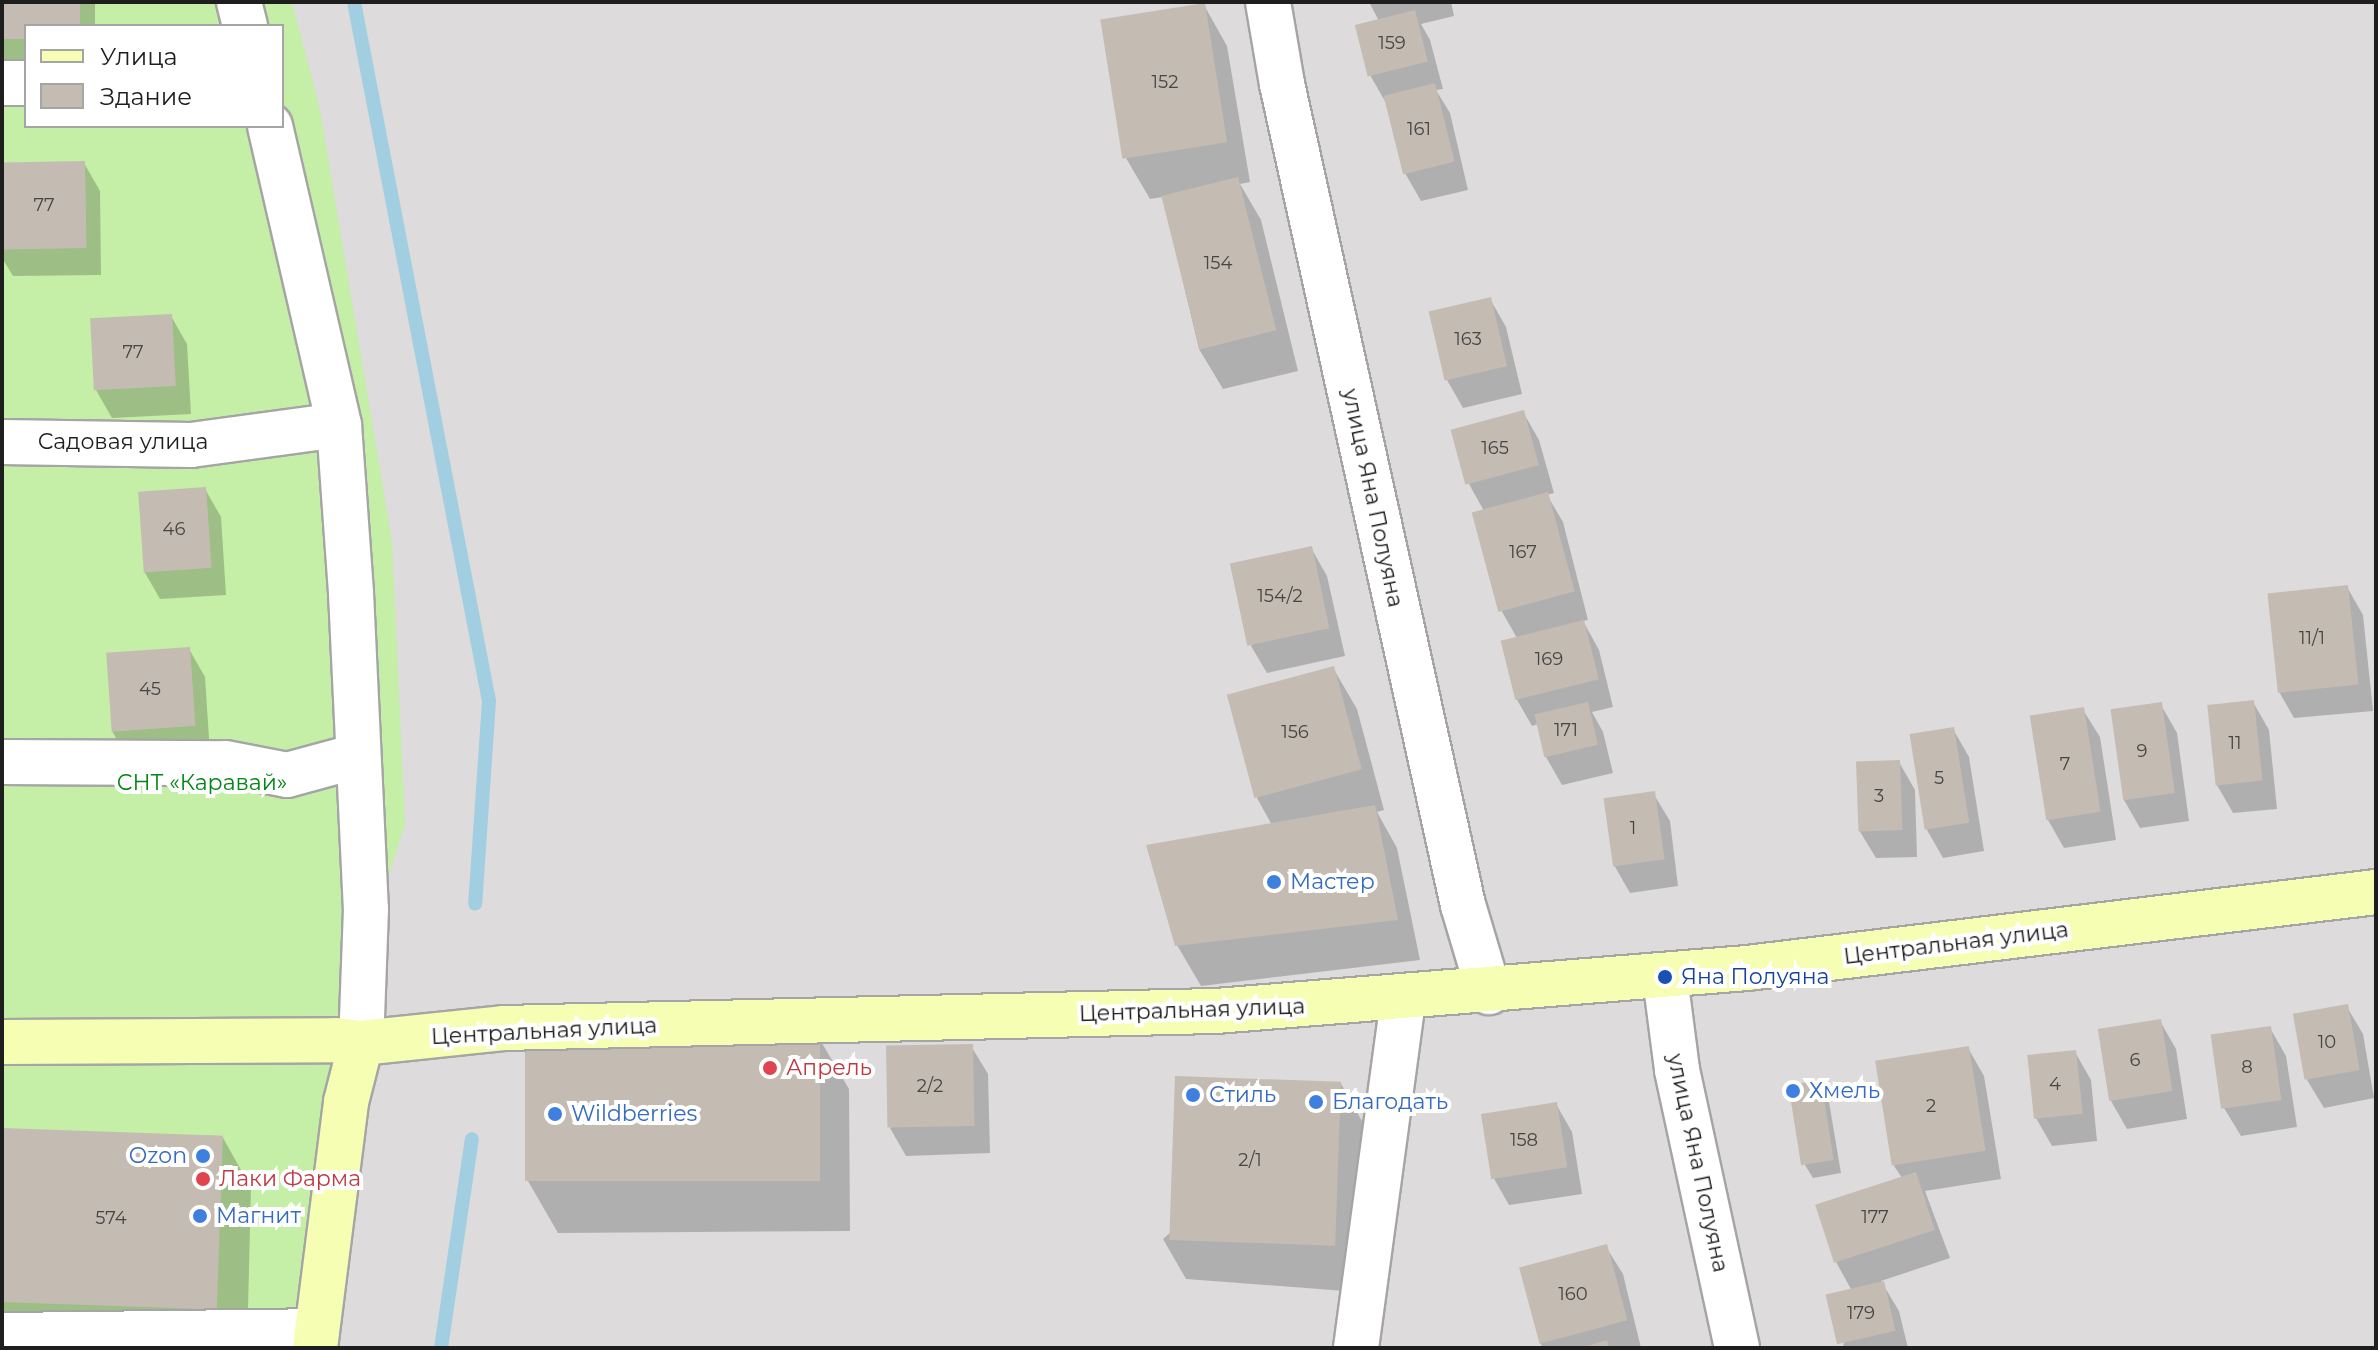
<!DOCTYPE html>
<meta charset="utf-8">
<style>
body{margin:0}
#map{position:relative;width:2378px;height:1350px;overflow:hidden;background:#f0ede4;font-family:Montserrat,sans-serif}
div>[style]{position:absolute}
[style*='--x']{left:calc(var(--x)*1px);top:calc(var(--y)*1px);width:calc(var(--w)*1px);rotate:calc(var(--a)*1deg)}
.residential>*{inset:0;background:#dddbdb}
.grass>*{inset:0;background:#c5eea6}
.shadow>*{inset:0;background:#0003}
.stream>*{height:14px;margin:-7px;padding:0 7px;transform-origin:7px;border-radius:7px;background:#a1cfe1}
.building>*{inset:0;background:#c4bcb3;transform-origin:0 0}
.roads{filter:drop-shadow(2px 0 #a5a5a5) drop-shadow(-2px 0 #a5a5a5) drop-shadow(0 2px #a5a5a5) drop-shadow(0 -2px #a5a5a5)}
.street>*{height:44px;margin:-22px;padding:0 22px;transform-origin:22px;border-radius:22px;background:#fff}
.secondary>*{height:44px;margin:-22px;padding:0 22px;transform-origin:22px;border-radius:22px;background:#f6feb4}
.dots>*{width:22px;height:22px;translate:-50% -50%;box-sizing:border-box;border:4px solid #fff;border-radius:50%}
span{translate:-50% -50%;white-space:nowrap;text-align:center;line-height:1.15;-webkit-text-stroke:8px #fff;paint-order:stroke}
.number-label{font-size:18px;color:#484643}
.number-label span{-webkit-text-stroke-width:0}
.street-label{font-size:22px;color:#1e1e1e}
.park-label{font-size:22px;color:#038615}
.shop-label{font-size:22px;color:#366cbe}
.left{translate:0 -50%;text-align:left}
.right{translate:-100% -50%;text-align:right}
.transit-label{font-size:22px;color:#164399}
.health-label{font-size:22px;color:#be3a42}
.frame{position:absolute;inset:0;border:4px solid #1e1e1e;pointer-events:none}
.legend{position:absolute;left:24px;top:24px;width:260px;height:104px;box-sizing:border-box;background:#fff;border:2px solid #a5a5a5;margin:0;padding:10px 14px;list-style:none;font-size:24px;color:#1e1e1e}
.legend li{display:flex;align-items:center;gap:16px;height:40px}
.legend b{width:40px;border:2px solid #a5a5a5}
</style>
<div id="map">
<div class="residential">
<div style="clip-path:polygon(evenodd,2px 2px,2376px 2px,2376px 1348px,2px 1348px,2px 2px,26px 26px,282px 26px,282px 126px,26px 126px,26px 26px)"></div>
</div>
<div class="grass">
<div style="clip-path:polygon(evenodd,2px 2px,292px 2px,320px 110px,392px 542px,405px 824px,336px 1040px,300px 1348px,2px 1348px,2px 2px,26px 26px,282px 26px,282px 126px,26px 126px,26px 26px)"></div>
</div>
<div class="shadow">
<div style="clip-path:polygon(2px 2px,95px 2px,95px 26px,26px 26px,26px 66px,7px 66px,2px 58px)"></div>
<div style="clip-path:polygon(1369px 2px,1451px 2px,1454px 16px,1421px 24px,1430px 40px,1443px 89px,1436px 90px,1450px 113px,1468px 190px,1421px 201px,1405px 173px,1386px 103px,1370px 75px,1379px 21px)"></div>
<div style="clip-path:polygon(1204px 5px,1227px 46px,1250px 182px,1240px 184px,1261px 220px,1298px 371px,1223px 389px,1199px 349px,1163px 197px,1150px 199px,1126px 158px)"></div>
<div style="clip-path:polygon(84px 163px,100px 191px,101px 275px,13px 276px,2px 258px,2px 164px)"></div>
<div style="clip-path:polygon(1490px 299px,1506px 327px,1522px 394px,1463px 408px,1447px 380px)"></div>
<div style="clip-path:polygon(171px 316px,187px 344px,191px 414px,112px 418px,96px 390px)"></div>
<div style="clip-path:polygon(1523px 412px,1539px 440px,1554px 493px,1547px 495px,1563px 522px,1588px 620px,1583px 621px,1599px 650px,1613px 707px,1592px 712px,1603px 732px,1613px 773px,1562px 785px,1546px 757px,1538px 724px,1532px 726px,1516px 698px,1517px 638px,1501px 610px,1484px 511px,1469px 484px,1454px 431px)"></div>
<div style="clip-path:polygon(205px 489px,221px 517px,226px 595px,160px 599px,144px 571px)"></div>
<div style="clip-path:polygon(1311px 548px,1327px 576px,1345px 656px,1267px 673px,1251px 646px)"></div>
<div style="clip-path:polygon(2347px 587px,2363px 615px,2373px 711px,2294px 718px,2278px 690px)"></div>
<div style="clip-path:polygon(189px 649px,205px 677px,210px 754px,128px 759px,112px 731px)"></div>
<div style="clip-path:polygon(1333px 668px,1357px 709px,1384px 810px,1377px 812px,1397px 848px,1420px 960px,1201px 986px,1177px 945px,1272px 825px,1257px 798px)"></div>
<div style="clip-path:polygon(2253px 702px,2269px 730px,2277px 809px,2233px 813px,2217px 785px)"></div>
<div style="clip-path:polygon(2161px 705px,2177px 733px,2189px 821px,2140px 828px,2124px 800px)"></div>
<div style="clip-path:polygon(2083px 710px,2100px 737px,2116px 840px,2064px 848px,2048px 820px)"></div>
<div style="clip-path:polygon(1953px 729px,1969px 757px,1984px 851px,1943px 858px,1927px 830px)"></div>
<div style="clip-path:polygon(1899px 762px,1915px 790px,1917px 857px,1876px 858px,1859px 830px)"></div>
<div style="clip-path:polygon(1653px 793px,1670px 821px,1678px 886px,1630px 893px,1614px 865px)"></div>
<div style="clip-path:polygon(2347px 1007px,2363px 1034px,2374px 1098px,2324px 1108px,2307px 1080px)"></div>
<div style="clip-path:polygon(2160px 1021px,2176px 1049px,2187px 1119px,2127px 1129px,2111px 1101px)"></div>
<div style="clip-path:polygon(2270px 1028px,2286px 1056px,2297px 1127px,2241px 1136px,2224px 1108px,2214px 1036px)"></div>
<div style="clip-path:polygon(819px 1038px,849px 1089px,850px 1231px,558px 1233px,528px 1181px)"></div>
<div style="clip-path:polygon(971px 1046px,988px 1074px,990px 1153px,906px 1156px,890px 1128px)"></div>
<div style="clip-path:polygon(1968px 1048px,1984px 1076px,2001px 1179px,1925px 1191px,1950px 1258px,1881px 1281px,1899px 1311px,1908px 1348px,1843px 1348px,1852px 1291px,1836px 1262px,1818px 1206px,1902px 1178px,1894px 1166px)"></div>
<div style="clip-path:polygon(2075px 1052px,2091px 1080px,2097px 1141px,2052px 1146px,2036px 1118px)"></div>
<div style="clip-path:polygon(1340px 1082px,1363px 1123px,1345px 1291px,1186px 1279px,1163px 1239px)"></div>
<div style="clip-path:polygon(1820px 1083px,1828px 1096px,1841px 1173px,1813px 1178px,1805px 1165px)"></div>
<div style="clip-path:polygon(1556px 1104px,1572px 1132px,1582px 1194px,1509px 1205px,1493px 1177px)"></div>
<div style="clip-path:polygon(2px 1130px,222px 1136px,251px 1188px,247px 1348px,2px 1348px)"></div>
<div style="clip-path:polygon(1606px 1247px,1623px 1274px,1641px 1348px,1543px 1348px,1539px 1341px)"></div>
</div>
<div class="stream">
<div style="--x:354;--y:2;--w:712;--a:79.07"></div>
<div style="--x:489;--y:701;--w:203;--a:93.9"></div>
<div style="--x:441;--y:1348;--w:211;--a:-81.6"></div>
</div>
<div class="building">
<div style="clip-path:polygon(2px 2px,80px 2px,80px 26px,26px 26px,26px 39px,2px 39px)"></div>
<div style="left:1205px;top:3px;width:141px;height:106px;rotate:81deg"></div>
<div style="left:1415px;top:10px;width:53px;height:62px;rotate:76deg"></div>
<div style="left:1435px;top:83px;width:81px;height:53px;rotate:76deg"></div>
<div style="left:85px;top:161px;width:87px;height:83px;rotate:89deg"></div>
<div style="left:1238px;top:177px;width:158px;height:79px;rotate:76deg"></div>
<div style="left:1491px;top:297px;width:71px;height:64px;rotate:77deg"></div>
<div style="left:172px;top:314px;width:72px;height:82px;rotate:87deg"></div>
<div style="left:1524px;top:410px;width:57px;height:76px;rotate:75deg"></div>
<div style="left:206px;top:487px;width:81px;height:68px;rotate:86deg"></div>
<div style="left:1548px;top:492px;width:103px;height:79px;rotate:75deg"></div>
<div style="left:1312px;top:546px;width:84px;height:84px;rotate:78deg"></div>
<div style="left:2348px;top:585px;width:100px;height:81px;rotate:84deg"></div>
<div style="left:1584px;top:620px;width:61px;height:86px;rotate:76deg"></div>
<div style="left:190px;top:647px;width:79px;height:84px;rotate:86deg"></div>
<div style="left:1334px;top:666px;width:107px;height:111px;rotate:75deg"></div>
<div style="left:2254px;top:700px;width:81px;height:47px;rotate:84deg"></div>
<div style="left:1588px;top:702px;width:44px;height:55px;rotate:77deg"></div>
<div style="left:2162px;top:702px;width:92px;height:52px;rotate:82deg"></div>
<div style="left:2084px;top:707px;width:106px;height:55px;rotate:81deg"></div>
<div style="left:1954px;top:727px;width:97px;height:45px;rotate:81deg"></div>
<div style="left:1900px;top:760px;width:70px;height:44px;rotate:88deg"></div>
<div style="left:1655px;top:791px;width:69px;height:52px;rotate:82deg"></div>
<div style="clip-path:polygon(1375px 805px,1398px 920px,1175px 946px,1146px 845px)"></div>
<div style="left:2348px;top:1004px;width:67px;height:56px;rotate:80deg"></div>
<div style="left:2161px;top:1019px;width:73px;height:64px;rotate:81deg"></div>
<div style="left:2271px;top:1026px;width:75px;height:61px;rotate:82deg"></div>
<div style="left:820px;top:1036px;width:145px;height:295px;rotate:90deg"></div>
<div style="left:973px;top:1044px;width:82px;height:87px;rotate:89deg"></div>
<div style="left:1969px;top:1046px;width:106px;height:95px;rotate:81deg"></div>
<div style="left:2076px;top:1050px;width:64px;height:49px;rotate:84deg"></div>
<div style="left:1175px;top:1076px;width:166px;height:164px;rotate:2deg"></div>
<div style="left:1821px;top:1080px;width:81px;height:33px;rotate:81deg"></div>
<div style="left:1557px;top:1102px;width:66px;height:77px;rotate:81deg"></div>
<div style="left:2px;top:1128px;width:221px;height:174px;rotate:2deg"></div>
<div style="left:1916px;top:1172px;width:61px;height:106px;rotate:72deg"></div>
<div style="left:1607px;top:1244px;width:79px;height:91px;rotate:75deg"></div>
<div style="left:1884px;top:1281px;width:51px;height:60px;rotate:77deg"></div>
<div style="clip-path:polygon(1607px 1340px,1609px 1348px,1584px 1348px,1584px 1347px)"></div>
</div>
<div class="roads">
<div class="street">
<div style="--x:239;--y:2;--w:25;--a:76"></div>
<div style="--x:1268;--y:2;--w:83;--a:80.3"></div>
<div style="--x:1282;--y:84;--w:841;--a:77.57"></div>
<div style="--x:1463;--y:905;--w:91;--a:73.4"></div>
<div style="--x:2;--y:83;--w:24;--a:0"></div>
<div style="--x:270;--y:126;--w:307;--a:77"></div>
<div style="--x:339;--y:425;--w:168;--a:85.9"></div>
<div style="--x:351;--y:593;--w:316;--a:87.3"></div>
<div style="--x:366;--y:909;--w:134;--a:92.1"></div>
<div style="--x:2;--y:442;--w:189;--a:0.9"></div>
<div style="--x:191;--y:445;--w:149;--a:-7.7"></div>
<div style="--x:2;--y:762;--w:224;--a:0.3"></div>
<div style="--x:226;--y:763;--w:62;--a:11.1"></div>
<div style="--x:287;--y:775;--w:73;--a:-15.2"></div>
<div style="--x:1665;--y:977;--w:94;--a:82.6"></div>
<div style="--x:1677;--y:1070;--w:284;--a:77.8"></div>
<div style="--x:2;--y:1335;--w:315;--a:-0.7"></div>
<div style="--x:1356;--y:1348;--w:352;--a:-82.3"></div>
</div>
<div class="secondary">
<div style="--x:2;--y:1042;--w:334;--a:-0.3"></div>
<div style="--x:336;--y:1040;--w:25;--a:7"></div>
<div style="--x:361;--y:1043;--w:143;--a:-6"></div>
<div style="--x:503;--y:1028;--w:713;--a:-1.37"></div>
<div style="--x:1216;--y:1011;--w:533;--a:-4.63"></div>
<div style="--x:1747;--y:968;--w:634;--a:-6.89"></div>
<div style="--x:315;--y:1348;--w:248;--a:-82.8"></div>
<div style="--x:346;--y:1102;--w:61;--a:-75.7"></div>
</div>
</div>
<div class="dots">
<div style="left:1274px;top:882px;background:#3f7fe0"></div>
<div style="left:1665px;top:977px;background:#1a4fb4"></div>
<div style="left:770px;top:1068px;background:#e0444e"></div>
<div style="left:1793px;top:1091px;background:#3f7fe0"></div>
<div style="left:1193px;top:1095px;background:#3f7fe0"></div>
<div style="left:1316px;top:1102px;background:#3f7fe0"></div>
<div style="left:555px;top:1114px;background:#3f7fe0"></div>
<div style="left:203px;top:1156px;background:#3f7fe0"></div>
<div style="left:203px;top:1179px;background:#e0444e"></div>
<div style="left:200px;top:1216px;background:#3f7fe0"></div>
</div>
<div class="number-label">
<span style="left:1392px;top:43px">159</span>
<span style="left:1165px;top:82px">152</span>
<span style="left:1419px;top:129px">161</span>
<span style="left:44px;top:205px">77</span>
<span style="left:1218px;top:263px">154</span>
<span style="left:1468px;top:339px">163</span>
<span style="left:133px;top:352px">77</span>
<span style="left:1495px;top:448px">165</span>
<span style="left:174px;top:529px">46</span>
<span style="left:1523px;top:552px">167</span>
<span style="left:1280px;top:596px">154/2</span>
<span style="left:2312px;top:638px">11/1</span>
<span style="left:1549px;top:659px">169</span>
<span style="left:150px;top:689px">45</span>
<span style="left:1566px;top:730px">171</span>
<span style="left:1295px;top:732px">156</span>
<span style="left:2235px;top:743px">11</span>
<span style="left:2142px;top:751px">9</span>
<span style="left:2065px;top:764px">7</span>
<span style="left:1939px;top:778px">5</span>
<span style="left:1879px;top:796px">3</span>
<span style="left:1633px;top:828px">1</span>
<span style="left:2327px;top:1042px">10</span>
<span style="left:2135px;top:1060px">6</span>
<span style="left:2247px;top:1067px">8</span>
<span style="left:2055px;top:1084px">4</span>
<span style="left:930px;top:1086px">2/2</span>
<span style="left:1931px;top:1106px">2</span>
<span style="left:1524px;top:1140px">158</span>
<span style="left:1250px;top:1160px">2/1</span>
<span style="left:1875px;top:1217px">177</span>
<span style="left:111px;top:1218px">574</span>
<span style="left:1573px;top:1294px">160</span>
<span style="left:1861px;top:1313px">179</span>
</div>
<div class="street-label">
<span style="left:123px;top:442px">Садовая улица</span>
<span style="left:1373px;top:498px;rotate:78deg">улица Яна Полуяна</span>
<span style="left:1956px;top:943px;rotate:-7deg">Центральная улица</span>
<span style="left:1192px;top:1010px;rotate:-2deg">Центральная улица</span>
<span style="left:544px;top:1031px;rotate:-3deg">Центральная улица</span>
<span style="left:1698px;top:1163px;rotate:78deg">улица Яна Полуяна</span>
</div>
<div class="park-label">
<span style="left:202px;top:783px">СНТ «Каравай»</span>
</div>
<div class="shop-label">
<span class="left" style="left:1290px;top:882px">Мастер</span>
<span class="left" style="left:1809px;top:1091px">Хмель</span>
<span class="left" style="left:1209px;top:1095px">Стиль</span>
<span class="left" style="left:1332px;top:1102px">Благодать</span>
<span class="left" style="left:571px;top:1114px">Wildberries</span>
<span class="right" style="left:187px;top:1156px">Ozon</span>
<span class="left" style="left:216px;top:1216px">Магнит</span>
</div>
<div class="transit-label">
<span class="left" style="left:1681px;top:977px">Яна Полуяна</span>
</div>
<div class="health-label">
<span class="left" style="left:786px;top:1068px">Апрель</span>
<span class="left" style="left:219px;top:1179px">Лаки Фарма</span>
</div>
<div class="frame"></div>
<ul class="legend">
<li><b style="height:10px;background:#f6feb4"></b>Улица</li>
<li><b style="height:22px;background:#c4bcb3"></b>Здание</li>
</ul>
</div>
